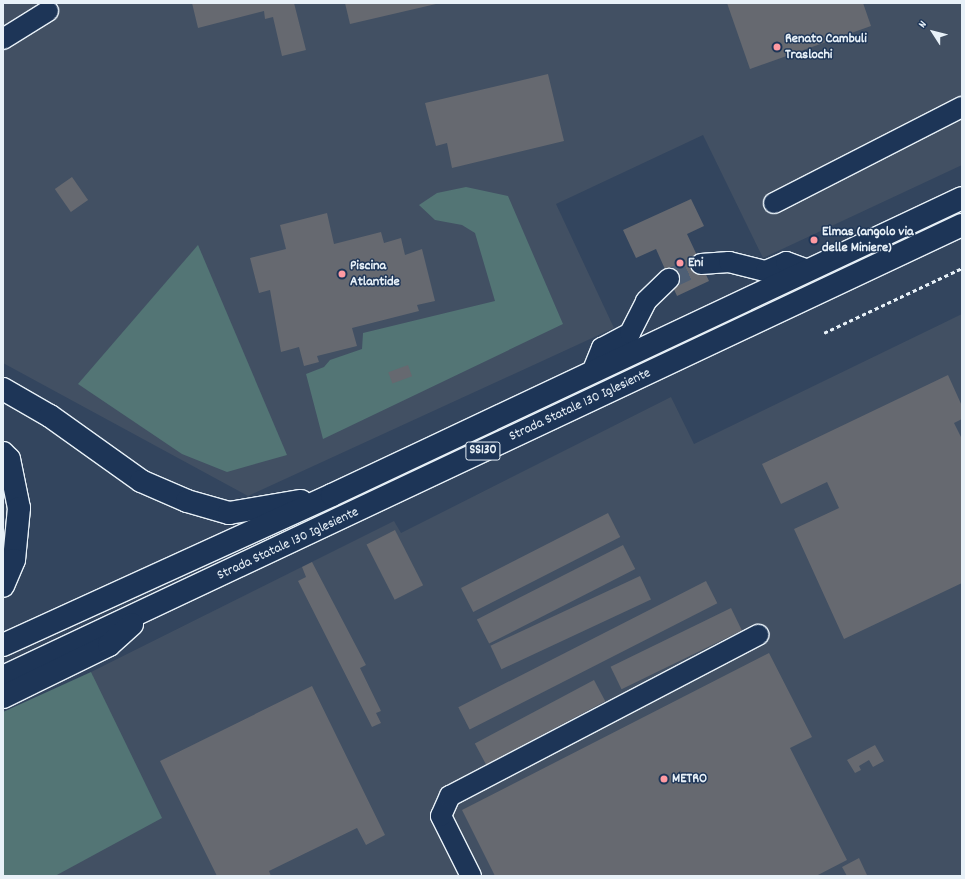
<!DOCTYPE html>
<style>
body{margin:0}
#map{position:relative;width:965px;height:879px;overflow:hidden;background:#33455e;font-family:Dekko,sans-serif}
div>[style]{position:absolute}
[style*='--x']{left:calc(var(--x)*1px);top:calc(var(--y)*1px);width:calc(var(--w)*1px);rotate:calc(var(--a)*1deg)}
.built>*{inset:0;background:#425063}
.green>*{inset:0;background:#537575}
.building>*{inset:0;background:#666970;transform-origin:0 0}
.minor-tunnel>*{height:20px;margin-top:-10px;transform-origin:0;background:repeating-linear-gradient(90deg,#4e5f75 0 20px,transparent 0 30px)}
.path>*{height:2.5px;margin-top:-1.25px;transform-origin:0;background:repeating-linear-gradient(90deg,#e8f1f8 0 4px,transparent 0 7px)}
.roads{filter:drop-shadow(1px 0 #e8f1f8) drop-shadow(-1px 0 #e8f1f8) drop-shadow(0 1px #e8f1f8) drop-shadow(0 -1px #e8f1f8)}
.minor>*{height:20px;margin:-10px;padding:0 10px;transform-origin:10px;border-radius:10px;background:#1d3557}
.highway>*{height:22px;margin:-11px;padding:0 11px;transform-origin:11px;border-radius:11px;background:#1d3557}
.dots>*{width:11px;height:11px;translate:-50% -50%;box-sizing:border-box;border:2px solid #1d3557;border-radius:50%}
span{translate:-50% -50%;white-space:nowrap;text-align:center;line-height:1.15;-webkit-text-stroke:3px #1d3557;paint-order:stroke}
.shield-label span{padding:1px 3px;background:#1d3557;border:1px solid;border-radius:3px;-webkit-text-stroke-width:0}
.shield-label{font-size:13px;color:#e8f1f8;font-weight:700}
.poi-label{font-size:14px;color:#e8f1f8;font-weight:700}
.left{translate:0 -50%;text-align:left}
.street-label{font-size:14px;color:#e8f1f8}
.frame{position:absolute;inset:0;border:4px solid #e8f1f8;pointer-events:none}
.north{position:absolute;left:913px;top:12px;width:40px;height:40px;-webkit-text-stroke:3px #1d3557;paint-order:stroke;rotate:306deg;font-size:11px;font-weight:700;line-height:16px;text-align:center;color:#e8f1f8}
.north::after{content:'';display:block;margin:auto;width:14px;height:18px;background:#e8f1f8;clip-path:polygon(50% 0,100% 100%,50% 72%,0 100%)}
</style>
<div id="map">
<div class="built">
<div style="clip-path:polygon(3px 3px,962px 3px,962px 165px,763px 258px,703px 135px,556px 204px,614px 328px,248px 496px,3px 363px)"></div>
<div style="clip-path:polygon(962px 314px,962px 876px,3px 876px,93px 676px,91px 672px,394px 521px,401px 533px,671px 397px,694px 444px)"></div>
</div>
<div class="green">
<div style="clip-path:polygon(466px 187px,508px 196px,563px 324px,323px 439px,306px 374px,324px 367px,330px 360px,362px 349px,363px 333px,495px 301px,475px 233px,462px 225px,435px 220px,419px 205px,437px 193px)"></div>
<div style="clip-path:polygon(198px 245px,287px 455px,227px 472px,182px 454px,78px 384px)"></div>
<div style="clip-path:polygon(91px 672px,162px 818px,55px 876px,3px 876px,3px 712px)"></div>
</div>
<div class="building">
<div style="clip-path:polygon(192px 3px,294px 3px,306px 50px,282px 56px,273px 17px,265px 19px,264px 11px,198px 28px)"></div>
<div style="clip-path:polygon(345px 3px,436px 3px,436px 4px,350px 24px)"></div>
<div style="clip-path:polygon(727px 3px,863px 3px,871px 26px,750px 69px)"></div>
<div style="clip-path:polygon(548px 74px,564px 141px,452px 168px,447px 143px,436px 146px,425px 103px)"></div>
<div style="left:72px;top:177px;width:28px;height:21px;rotate:55deg"></div>
<div style="clip-path:polygon(691px 199px,704px 226px,687px 234px,709px 281px,677px 296px,656px 249px,636px 258px,623px 230px)"></div>
<div style="clip-path:polygon(327px 213px,334px 244px,381px 232px,384px 243px,401px 238px,405px 255px,422px 249px,435px 301px,417px 305px,419px 311px,352px 328px,357px 346px,317px 356px,319px 362px,304px 366px,299px 347px,281px 352px,270px 290px,259px 293px,250px 258px,286px 249px,280px 225px)"></div>
<div style="left:408px;top:365px;width:12px;height:21px;rotate:70deg"></div>
<div style="clip-path:polygon(948px 375px,962px 406px,962px 419px,954px 423px,962px 439px,962px 583px,844px 639px,794px 529px,839px 508px,827px 482px,781px 504px,762px 464px)"></div>
<div style="left:608px;top:513px;width:27px;height:165px;rotate:63deg"></div>
<div style="left:395px;top:530px;width:62px;height:32px;rotate:63deg"></div>
<div style="left:623px;top:545px;width:27px;height:164px;rotate:63deg"></div>
<div style="clip-path:polygon(312px 562px,366px 665px,360px 668px,381px 711px,376px 713px,381px 723px,372px 727px,298px 581px,306px 577px,302px 567px)"></div>
<div style="left:640px;top:576px;width:26px;height:165px;rotate:65deg"></div>
<div style="left:706px;top:581px;width:25px;height:278px;rotate:63deg"></div>
<div style="left:731px;top:608px;width:25px;height:134px;rotate:64deg"></div>
<div style="clip-path:polygon(769px 653px,812px 737px,790px 748px,847px 860px,816px 876px,495px 876px,462px 810px)"></div>
<div style="left:594px;top:680px;width:24px;height:135px;rotate:62deg"></div>
<div style="clip-path:polygon(312px 686px,385px 835px,366px 845px,357px 828px,269px 871px,271px 876px,217px 876px,160px 761px)"></div>
<div style="clip-path:polygon(875px 745px,884px 761px,873px 767px,869px 760px,859px 766px,861px 770px,855px 773px,847px 760px)"></div>
<div style="clip-path:polygon(859px 858px,867px 875px,847px 876px,842px 867px)"></div>
</div>
<div class="minor-tunnel">
<div style="--x:669;--y:279;--w:35;--a:-25"></div>
</div>
<div class="path">
<div style="--x:824;--y:333;--w:153;--a:-25.2"></div>
</div>
<div class="roads">
<div class="minor">
<div style="--x:3;--y:39;--w:53;--a:-31.9"></div>
<div style="--x:774;--y:203;--w:211;--a:-27.1"></div>
<div style="--x:701;--y:264;--w:28;--a:-4"></div>
<div style="--x:729;--y:262;--w:38;--a:14"></div>
<div style="--x:766;--y:271;--w:22;--a:-24"></div>
<div style="--x:786;--y:262;--w:23;--a:20"></div>
<div style="--x:593;--y:370;--w:24;--a:-68"></div>
<div style="--x:602;--y:348;--w:32;--a:-28"></div>
<div style="--x:630;--y:333;--w:36;--a:-63"></div>
<div style="--x:646;--y:301;--w:32;--a:-44"></div>
<div style="--x:471;--y:876;--w:67;--a:-116.6"></div>
<div style="--x:441;--y:816;--w:22;--a:-66"></div>
<div style="--x:450;--y:796;--w:348;--a:-27.6"></div>
</div>
<div class="highway">
<div style="--x:3;--y:389;--w:54;--a:29.9"></div>
<div style="--x:50;--y:416;--w:112;--a:35.5"></div>
<div style="--x:141;--y:481;--w:50;--a:23.5"></div>
<div style="--x:187;--y:501;--w:44;--a:15.9"></div>
<div style="--x:229;--y:513;--w:73;--a:-9.5"></div>
<div style="--x:3;--y:453;--w:8;--a:45"></div>
<div style="--x:9;--y:459;--w:50;--a:78.5"></div>
<div style="--x:19;--y:508;--w:52;--a:95.5"></div>
<div style="--x:14;--y:560;--w:28;--a:113"></div>
<div style="--x:3;--y:645;--w:362;--a:-24.5"></div>
<div style="--x:332;--y:495;--w:696;--a:-25.24"></div>
<div style="--x:3;--y:677;--w:1060;--a:-25.24"></div>
<div style="--x:3;--y:697;--w:118;--a:-26.1"></div>
<div style="--x:109;--y:645;--w:31;--a:-42"></div>
</div>
</div>
<div class="dots">
<div style="left:777px;top:47px;background:#ff9aa2"></div>
<div style="left:814px;top:240px;background:#ff9aa2"></div>
<div style="left:680px;top:263px;background:#ff9aa2"></div>
<div style="left:342px;top:274px;background:#ff9aa2"></div>
<div style="left:664px;top:779px;background:#ff9aa2"></div>
</div>
<div class="shield-label">
<span style="left:483px;top:451px">SS130</span>
</div>
<div class="poi-label">
<span class="left" style="left:785px;top:47px">Renato Cambuli<br>Traslochi</span>
<span class="left" style="left:822px;top:240px">Elmas (angolo via<br>delle Miniere)</span>
<span class="left" style="left:688px;top:263px">Eni</span>
<span class="left" style="left:350px;top:274px">Piscina<br>Atlantide</span>
<span class="left" style="left:672px;top:779px">METRO</span>
</div>
<div class="street-label">
<span style="left:580px;top:405px;rotate:-25deg">Strada Statale 130 Iglesiente</span>
<span style="left:288px;top:544px;rotate:-25deg">Strada Statale 130 Iglesiente</span>
</div>
<div class="frame"></div>
<div class="north">N</div>
</div>
